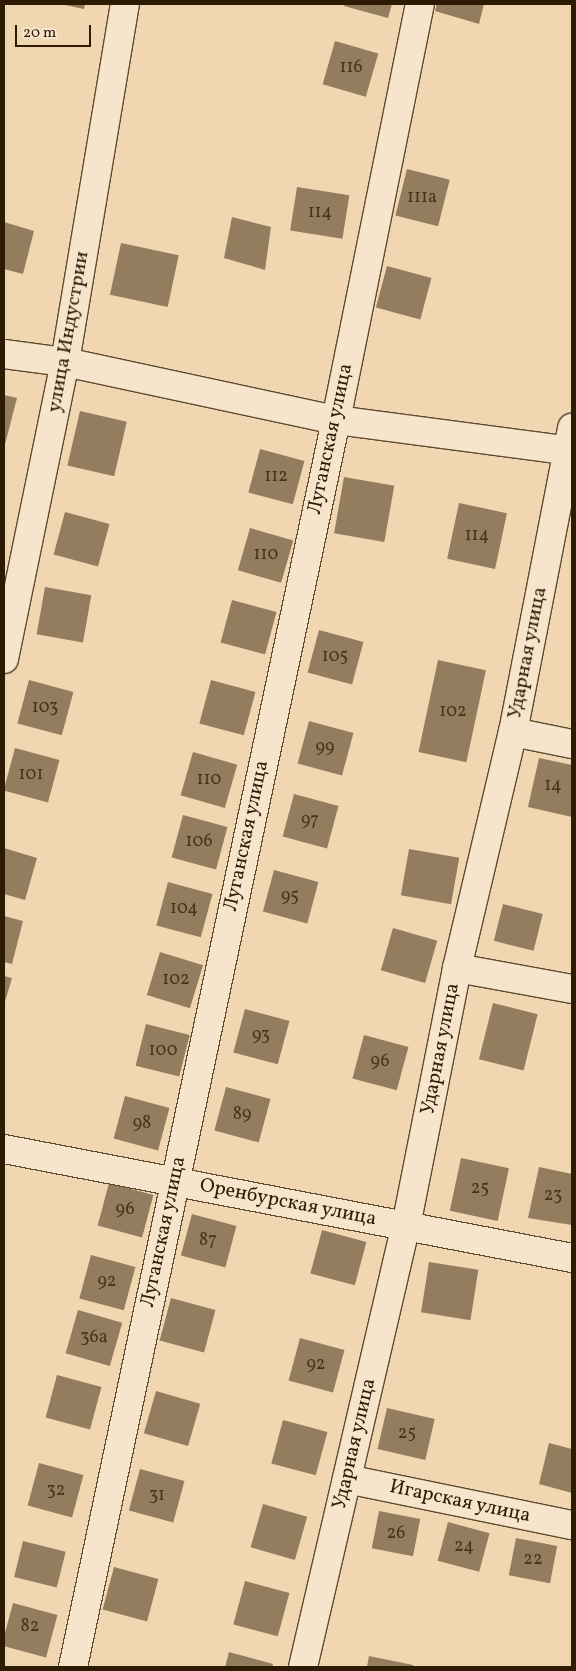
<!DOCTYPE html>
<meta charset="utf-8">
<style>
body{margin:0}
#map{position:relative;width:576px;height:1671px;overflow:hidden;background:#f1d6b2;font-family:Vollkorn,serif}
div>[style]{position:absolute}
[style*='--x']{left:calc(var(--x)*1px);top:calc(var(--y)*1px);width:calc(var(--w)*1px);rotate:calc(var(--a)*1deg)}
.building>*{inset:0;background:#937d5e;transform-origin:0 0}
.roads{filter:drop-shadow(1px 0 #5e4a2f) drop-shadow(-1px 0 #5e4a2f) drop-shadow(0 1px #5e4a2f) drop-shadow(0 -1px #5e4a2f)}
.minor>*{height:28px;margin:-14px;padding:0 14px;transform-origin:14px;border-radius:14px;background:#f6e4cd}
span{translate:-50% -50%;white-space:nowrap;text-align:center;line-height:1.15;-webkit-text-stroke:4px #f6e4cd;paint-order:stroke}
.number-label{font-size:18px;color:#46341a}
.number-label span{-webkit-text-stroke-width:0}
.street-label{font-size:20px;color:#2d1c03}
.frame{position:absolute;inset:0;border:5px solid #2d1c03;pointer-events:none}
.scale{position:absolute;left:15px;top:25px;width:76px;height:22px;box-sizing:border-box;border:2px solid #2d1c03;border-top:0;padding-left:6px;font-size:15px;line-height:18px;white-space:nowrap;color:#2d1c03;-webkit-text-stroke:4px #f6e4cd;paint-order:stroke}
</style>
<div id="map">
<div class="building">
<div style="clip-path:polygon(60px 4px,85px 4px,84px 9px)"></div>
<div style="clip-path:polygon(345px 4px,392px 4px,388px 18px,344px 6px)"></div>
<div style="clip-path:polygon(437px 4px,484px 4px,479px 24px,435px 11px)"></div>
<div style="left:335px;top:41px;width:45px;height:45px;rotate:16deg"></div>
<div style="left:407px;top:169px;width:44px;height:48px;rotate:14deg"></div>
<div style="left:297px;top:187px;width:53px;height:44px;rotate:9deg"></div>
<div style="clip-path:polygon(232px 217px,271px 227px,265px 270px,224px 258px)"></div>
<div style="clip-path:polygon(4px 222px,34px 231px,23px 274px,4px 269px)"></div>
<div style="left:121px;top:243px;width:59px;height:53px;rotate:12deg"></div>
<div style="left:387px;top:266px;width:46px;height:43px;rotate:15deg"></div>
<div style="clip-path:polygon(4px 395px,17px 398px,4px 448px)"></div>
<div style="left:80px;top:411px;width:48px;height:56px;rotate:13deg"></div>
<div style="left:260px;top:449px;width:46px;height:45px;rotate:15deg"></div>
<div style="left:344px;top:477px;width:51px;height:57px;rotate:10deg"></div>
<div style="left:459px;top:503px;width:49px;height:57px;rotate:12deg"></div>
<div style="left:65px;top:512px;width:46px;height:44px;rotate:15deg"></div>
<div style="left:250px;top:528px;width:45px;height:44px;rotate:16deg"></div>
<div style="left:45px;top:587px;width:47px;height:48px;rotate:10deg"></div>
<div style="left:232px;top:600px;width:46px;height:44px;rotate:15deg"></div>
<div style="left:319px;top:630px;width:46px;height:44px;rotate:15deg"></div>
<div style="left:438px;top:660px;width:49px;height:94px;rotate:12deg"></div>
<div style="left:29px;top:680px;width:46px;height:45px;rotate:15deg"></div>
<div style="left:211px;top:680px;width:46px;height:45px;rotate:15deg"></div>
<div style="left:309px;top:721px;width:46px;height:44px;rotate:15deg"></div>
<div style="left:15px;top:748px;width:46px;height:44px;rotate:15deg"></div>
<div style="left:193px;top:752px;width:46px;height:45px;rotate:16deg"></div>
<div style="clip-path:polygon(539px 758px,572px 765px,572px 817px,528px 807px)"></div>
<div style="left:294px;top:794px;width:46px;height:44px;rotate:15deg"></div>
<div style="left:183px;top:815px;width:46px;height:44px;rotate:15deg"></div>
<div style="clip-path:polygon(4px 848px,37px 858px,25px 900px,4px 894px)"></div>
<div style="left:409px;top:849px;width:51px;height:47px;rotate:10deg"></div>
<div style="left:274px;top:870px;width:46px;height:43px;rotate:15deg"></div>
<div style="left:168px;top:882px;width:46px;height:45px;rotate:15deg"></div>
<div style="left:503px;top:904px;width:41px;height:38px;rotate:14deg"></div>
<div style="clip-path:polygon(4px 916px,23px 921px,12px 964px,4px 962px)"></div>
<div style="left:393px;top:928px;width:46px;height:44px;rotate:16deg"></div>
<div style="left:160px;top:952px;width:45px;height:45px;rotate:17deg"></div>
<div style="clip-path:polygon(4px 976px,12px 978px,4px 1005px)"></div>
<div style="left:493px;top:1003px;width:46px;height:58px;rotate:14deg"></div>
<div style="left:245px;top:1009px;width:46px;height:45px;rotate:15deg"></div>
<div style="left:146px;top:1024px;width:45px;height:43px;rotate:14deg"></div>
<div style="left:364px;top:1035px;width:46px;height:45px;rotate:15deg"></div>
<div style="left:226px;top:1087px;width:46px;height:45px;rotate:15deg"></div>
<div style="left:125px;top:1096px;width:46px;height:44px;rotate:15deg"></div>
<div style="left:461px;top:1158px;width:49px;height:54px;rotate:12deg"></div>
<div style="clip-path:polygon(539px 1167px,572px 1174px,572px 1225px,528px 1218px)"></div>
<div style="left:109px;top:1183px;width:46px;height:44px;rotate:15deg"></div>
<div style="left:192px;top:1214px;width:46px;height:43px;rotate:15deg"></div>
<div style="left:322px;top:1230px;width:46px;height:45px;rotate:15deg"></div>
<div style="left:91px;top:1255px;width:46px;height:45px;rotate:15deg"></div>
<div style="left:429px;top:1262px;width:50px;height:51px;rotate:9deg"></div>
<div style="left:171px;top:1298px;width:46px;height:44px;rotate:15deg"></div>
<div style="left:78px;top:1310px;width:46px;height:45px;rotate:16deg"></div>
<div style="left:300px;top:1338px;width:46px;height:44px;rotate:15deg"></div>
<div style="left:57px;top:1375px;width:46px;height:44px;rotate:15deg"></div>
<div style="left:156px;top:1391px;width:46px;height:44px;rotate:16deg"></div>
<div style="left:387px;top:1408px;width:49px;height:42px;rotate:13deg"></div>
<div style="left:283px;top:1420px;width:46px;height:45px;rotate:15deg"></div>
<div style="clip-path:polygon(549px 1443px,572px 1449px,572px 1493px,539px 1484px)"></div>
<div style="left:39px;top:1463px;width:46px;height:44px;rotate:15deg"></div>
<div style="left:140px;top:1469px;width:46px;height:43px;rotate:15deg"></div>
<div style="left:263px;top:1504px;width:46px;height:45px;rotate:16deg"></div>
<div style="left:379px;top:1511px;width:42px;height:38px;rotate:11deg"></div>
<div style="left:448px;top:1522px;width:43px;height:40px;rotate:15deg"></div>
<div style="left:516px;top:1538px;width:42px;height:38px;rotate:11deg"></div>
<div style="left:23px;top:1541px;width:44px;height:37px;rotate:14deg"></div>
<div style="left:114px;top:1567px;width:46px;height:44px;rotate:15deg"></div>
<div style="left:245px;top:1581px;width:46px;height:45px;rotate:15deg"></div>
<div style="left:13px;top:1603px;width:46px;height:44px;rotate:15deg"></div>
<div style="clip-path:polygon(229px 1652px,273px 1664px,272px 1667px,225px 1667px)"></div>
<div style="clip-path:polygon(369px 1656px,413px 1665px,413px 1667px,367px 1667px)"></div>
</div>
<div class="roads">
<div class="minor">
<div style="--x:4;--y:354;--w:62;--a:7.5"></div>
<div style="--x:65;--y:362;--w:277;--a:12.1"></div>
<div style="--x:336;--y:420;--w:238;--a:7.5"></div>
<div style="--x:4;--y:659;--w:303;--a:-78.4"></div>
<div style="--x:65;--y:362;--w:363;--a:-80.5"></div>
<div style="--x:513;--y:732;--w:60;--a:11.5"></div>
<div style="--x:457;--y:968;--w:117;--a:10.3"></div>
<div style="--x:4;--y:1149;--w:578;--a:10.86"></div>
<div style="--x:347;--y:1479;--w:230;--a:11.6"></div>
<div style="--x:73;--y:1667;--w:1274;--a:-78.09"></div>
<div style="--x:336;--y:420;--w:424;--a:-78.6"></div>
<div style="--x:303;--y:1667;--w:453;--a:-76.9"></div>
<div style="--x:406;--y:1226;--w:263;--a:-78.8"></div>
<div style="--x:457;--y:968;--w:243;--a:-76.7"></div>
<div style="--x:513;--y:732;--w:310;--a:-79"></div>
</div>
</div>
<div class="number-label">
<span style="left:351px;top:68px">116</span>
<span style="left:422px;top:198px">111а</span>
<span style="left:320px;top:213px">114</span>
<span style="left:276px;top:477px">112</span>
<span style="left:477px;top:536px">114</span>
<span style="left:266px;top:555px">110</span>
<span style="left:335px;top:657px">105</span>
<span style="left:45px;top:708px">103</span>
<span style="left:453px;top:712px">102</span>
<span style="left:325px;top:748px">99</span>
<span style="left:31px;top:775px">101</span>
<span style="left:209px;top:780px">110</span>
<span style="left:553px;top:786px">14</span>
<span style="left:310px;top:821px">97</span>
<span style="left:199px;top:842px">106</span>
<span style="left:290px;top:897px">95</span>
<span style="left:184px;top:909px">104</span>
<span style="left:176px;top:980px">102</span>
<span style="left:261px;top:1036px">93</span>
<span style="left:163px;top:1051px">100</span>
<span style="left:380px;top:1062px">96</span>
<span style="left:242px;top:1115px">89</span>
<span style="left:142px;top:1124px">98</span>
<span style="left:480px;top:1189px">25</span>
<span style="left:553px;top:1196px">23</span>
<span style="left:125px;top:1210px">96</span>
<span style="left:208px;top:1241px">87</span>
<span style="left:107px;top:1282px">92</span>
<span style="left:94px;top:1338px">36а</span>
<span style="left:316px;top:1365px">92</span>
<span style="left:407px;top:1434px">25</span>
<span style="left:56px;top:1491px">32</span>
<span style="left:157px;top:1496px">31</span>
<span style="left:396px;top:1534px">26</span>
<span style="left:464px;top:1547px">24</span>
<span style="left:533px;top:1560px">22</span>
<span style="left:30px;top:1627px">82</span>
</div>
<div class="street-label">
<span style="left:69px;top:332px;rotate:-80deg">улица Индустрии</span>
<span style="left:331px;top:439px;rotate:-78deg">Луганская улица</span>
<span style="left:528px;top:653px;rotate:-79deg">Ударная улица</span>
<span style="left:247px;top:836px;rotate:-78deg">Луганская улица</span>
<span style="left:441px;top:1049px;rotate:-79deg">Ударная улица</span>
<span style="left:288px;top:1203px;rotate:11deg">Оренбурская улица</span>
<span style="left:164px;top:1232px;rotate:-78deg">Луганская улица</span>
<span style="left:355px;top:1444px;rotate:-77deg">Ударная улица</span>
<span style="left:460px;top:1502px;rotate:12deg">Игарская улица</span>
</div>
<div class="frame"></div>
<div class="scale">20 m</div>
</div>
